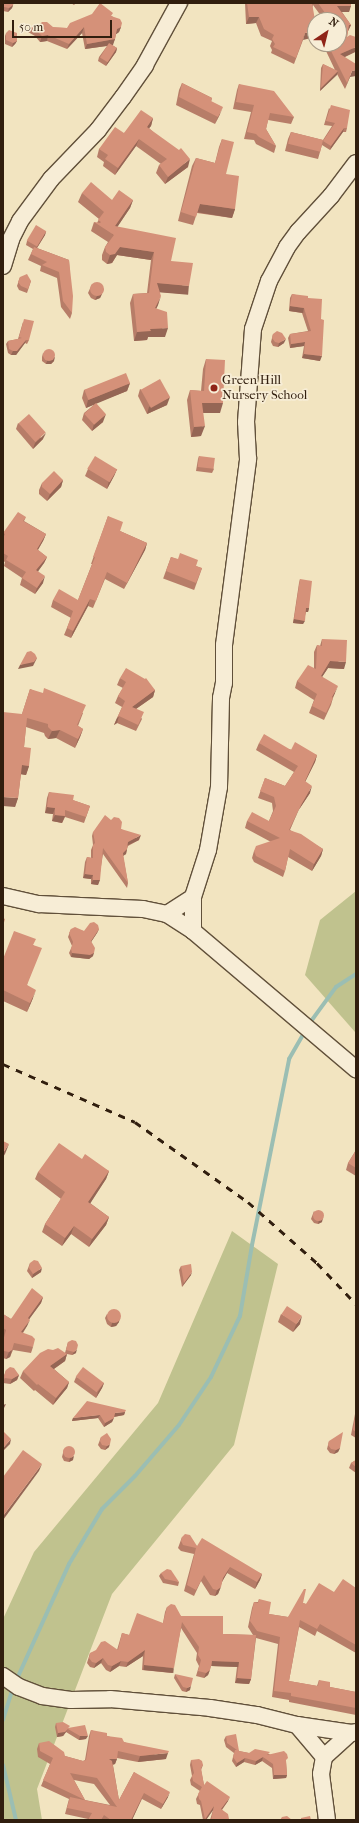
<!DOCTYPE html>
<style>
body{margin:0}
#map{position:relative;width:359px;height:1823px;overflow:hidden;background:#f2e4c0;font-family:"IM FELL French Canon",serif}
div>[style]{position:absolute}
[style*='--x']{left:calc(var(--x)*1px);top:calc(var(--y)*1px);width:calc(var(--w)*1px);rotate:calc(var(--a)*1deg)}
.green>*{inset:0;background:#c0c28e}
.stream>*{height:4px;margin:-2px;padding:0 2px;transform-origin:2px;border-radius:2px;background:#9bbeb3}
.roads{filter:drop-shadow(1px 0 #61503a) drop-shadow(-1px 0 #61503a) drop-shadow(0 1px #61503a) drop-shadow(0 -1px #61503a)}
.street>*{height:16px;margin:-8px;padding:0 8px;transform-origin:8px;border-radius:8px;background:#f7edd6}
.rail>*{height:3px;margin-top:-1.5px;transform-origin:0;background:repeating-linear-gradient(90deg,#311e0e 0 7px,transparent 0 14px)}
.wall>*{inset:0;background:#b77d68;transform-origin:0 0}
.shaded-wall>*{inset:0;background:#956655;transform-origin:0 0}
.building>*{inset:0;background:#d59179;transform-origin:0 0}
.round{border-radius:50%}
.dots>*{width:11px;height:11px;translate:-50% -50%;box-sizing:border-box;border:2px solid #f7edd6;border-radius:50%}
span{translate:-50% -50%;white-space:nowrap;text-align:center;line-height:1.15;-webkit-text-stroke:3.5px #f7edd6;paint-order:stroke}
.poi-label{font-size:13px;color:#311e0e}
.left{translate:0 -50%;text-align:left}
.frame{position:absolute;inset:0;border:4px solid #311e0e;pointer-events:none}
.north{position:absolute;left:307px;top:12px;width:40px;height:40px;box-sizing:border-box;background:#f7edd6;border:1px solid #a89a86;border-radius:50%;rotate:35deg;font-size:11px;font-weight:700;line-height:16px;text-align:center;color:#311e0e}
.north::after{content:'';display:block;margin:auto;width:14px;height:18px;background:#8f2418;clip-path:polygon(50% 0,100% 100%,50% 72%,0 100%)}
.scale{position:absolute;left:12px;top:20px;width:100px;height:18px;box-sizing:border-box;border:2px solid #311e0e;border-top:0;padding-left:5px;font-size:12px;line-height:14px;white-space:nowrap;color:#311e0e;-webkit-text-stroke:3px #f7edd6;paint-order:stroke}
</style>
<div id="map">
<div class="green">
<div style="clip-path:polygon(356px 891px,356px 1031px,355px 1032px,305px 975px,320px 920px)"></div>
<div style="clip-path:polygon(232px 1231px,278px 1264px,234px 1445px,112px 1594px,37px 1789px,42px 1820px,3px 1820px,3px 1619px,34px 1552px,158px 1403px)"></div>
</div>
<div class="stream">
<div style="--x:309;--y:1024;--w:46;--a:-53.9"></div>
<div style="--x:336;--y:987;--w:24;--a:-33"></div>
<div style="--x:16;--y:1681;--w:128;--a:-65.6"></div>
<div style="--x:69;--y:1564;--w:64;--a:-59"></div>
<div style="--x:102;--y:1509;--w:47;--a:-45"></div>
<div style="--x:135;--y:1476;--w:67;--a:-49.2"></div>
<div style="--x:179;--y:1425;--w:58;--a:-56.3"></div>
<div style="--x:211;--y:1377;--w:68;--a:-64.6"></div>
<div style="--x:240;--y:1316;--w:72;--a:-80.4"></div>
<div style="--x:252;--y:1245;--w:190;--a:-78.7"></div>
<div style="--x:289;--y:1059;--w:34;--a:-60"></div>
<div style="--x:3;--y:1720;--w:34;--a:-73"></div>
<div style="--x:3;--y:1765;--w:57;--a:76.7"></div>
</div>
<div class="roads">
<div class="street">
<div style="--x:3;--y:266;--w:28;--a:-73"></div>
<div style="--x:11;--y:239;--w:20;--a:-63"></div>
<div style="--x:20;--y:221;--w:52;--a:-53.6"></div>
<div style="--x:51;--y:179;--w:68;--a:-46.2"></div>
<div style="--x:98;--y:130;--w:41;--a:-52.9"></div>
<div style="--x:123;--y:97;--w:39;--a:-55"></div>
<div style="--x:145;--y:65;--w:71;--a:-61.3"></div>
<div style="--x:3;--y:896;--w:37;--a:13"></div>
<div style="--x:39;--y:904;--w:104;--a:2.8"></div>
<div style="--x:143;--y:909;--w:25;--a:12"></div>
<div style="--x:167;--y:914;--w:31;--a:33"></div>
<div style="--x:193;--y:931;--w:214;--a:40.3"></div>
<div style="--x:167;--y:914;--w:31;--a:-33"></div>
<div style="--x:193;--y:931;--w:34;--a:-90"></div>
<div style="--x:193;--y:897;--w:49;--a:-72.3"></div>
<div style="--x:208;--y:850;--w:64;--a:-80.1"></div>
<div style="--x:219;--y:787;--w:89;--a:-88.7"></div>
<div style="--x:221;--y:698;--w:15;--a:-79"></div>
<div style="--x:224;--y:683;--w:38;--a:-90"></div>
<div style="--x:224;--y:645;--w:188;--a:-82.6"></div>
<div style="--x:248;--y:459;--w:37;--a:-93"></div>
<div style="--x:246;--y:422;--w:93;--a:-85.7"></div>
<div style="--x:253;--y:329;--w:51;--a:-71.6"></div>
<div style="--x:269;--y:281;--w:38;--a:-62"></div>
<div style="--x:287;--y:247;--w:19;--a:-54"></div>
<div style="--x:298;--y:232;--w:49;--a:-47.5"></div>
<div style="--x:331;--y:196;--w:41;--a:-52.9"></div>
<div style="--x:3;--y:1676;--w:19;--a:35"></div>
<div style="--x:19;--y:1687;--w:25;--a:21"></div>
<div style="--x:42;--y:1696;--w:29;--a:8"></div>
<div style="--x:71;--y:1700;--w:39;--a:-1"></div>
<div style="--x:110;--y:1699;--w:100;--a:5.1"></div>
<div style="--x:210;--y:1708;--w:48;--a:8.5"></div>
<div style="--x:257;--y:1715;--w:41;--a:14"></div>
<div style="--x:297;--y:1725;--w:55;--a:8.4"></div>
<div style="--x:351;--y:1733;--w:5;--a:-11"></div>
<div style="--x:297;--y:1725;--w:42;--a:49.8"></div>
<div style="--x:324;--y:1757;--w:17;--a:100"></div>
<div style="--x:321;--y:1774;--w:46;--a:82.6"></div>
<div style="--x:324;--y:1757;--w:36;--a:-42"></div>
</div>
</div>
<div class="rail">
<div style="--x:3;--y:1064;--w:144;--a:23.7"></div>
<div style="--x:135;--y:1122;--w:138;--a:35.3"></div>
<div style="--x:248;--y:1202;--w:92;--a:41.5"></div>
<div style="--x:317;--y:1263;--w:57;--a:46.4"></div>
</div>
<div class="wall">
<div style="clip-path:polygon(3px 3px,13px 5px,12px 8px,8px 12px,3px 11px)"></div>
<div style="clip-path:polygon(71px 3px,76px 3px,74px 5px)"></div>
<div style="clip-path:polygon(245px 3px,351px 3px,349px 12px,342px 12px,351px 25px,348px 31px,347px 37px,355px 52px,345px 57px,350px 77px,345px 89px,337px 74px,320px 91px,321px 68px,323px 64px,335px 70px,326px 51px,328px 45px,339px 44px,339px 20px,324px 20px,313px 5px,303px 40px,294px 64px,271px 53px,272px 50px,270px 46px,272px 41px,261px 36px,256px 23px,246px 24px)"></div>
<div style="clip-path:polygon(112px 16px,121px 27px,119px 32px,116px 34px,115px 39px,112px 45px,117px 48px,116px 52px,106px 66px,98px 61px,99px 57px,107px 46px,85px 49px,82px 33px,67px 49px,47px 41px,40px 42px,35px 36px,28px 32px,30px 27px,67px 28px)"></div>
<div style="clip-path:polygon(6px 33px,17px 41px,15px 44px,12px 47px,5px 44px,5px 36px)"></div>
<div style="clip-path:polygon(182px 83px,212px 98px,211px 102px,220px 114px,215px 124px,176px 105px,179px 90px)"></div>
<div style="clip-path:polygon(239px 84px,294px 117px,291px 124px,268px 120px,266px 129px,276px 146px,274px 153px,256px 144px,254px 140px,244px 139px,251px 112px,233px 109px,237px 90px)"></div>
<div style="clip-path:polygon(329px 108px,347px 128px,346px 132px,343px 132px,330px 150px,322px 145px,318px 159px,285px 151px,288px 139px,291px 132px,323px 140px,332px 126px,324px 125px)"></div>
<div style="clip-path:polygon(153px 118px,151px 126px,149px 128px,188px 167px,165px 184px,156px 173px,159px 165px,161px 164px,136px 146px,115px 175px,103px 166px,104px 162px,97px 157px,99px 149px,124px 133px)"></div>
<div style="clip-path:polygon(222px 139px,226px 174px,235px 209px,232px 218px,197px 213px,193px 225px,178px 221px,192px 166px,196px 158px,215px 163px,219px 147px)"></div>
<div style="clip-path:polygon(82px 193px,112px 200px,133px 200px,130px 208px,117px 227px,171px 261px,186px 294px,160px 292px,158px 305px,156px 309px,165px 337px,148px 337px,147px 340px,134px 341px,130px 303px,133px 294px,147px 293px,151px 260px,117px 255px,112px 263px,107px 264px,102px 260px,102px 255px,105px 247px,108px 242px,91px 231px,94px 222px,97px 223px,99px 219px,78px 202px)"></div>
<div style="clip-path:polygon(46px 231px,45px 235px,37px 248px,69px 260px,72px 313px,70px 319px,61px 307px,57px 278px,40px 271px,41px 266px,28px 260px,33px 249px,26px 245px,27px 241px)"></div>
<div style="clip-path:polygon(20px 277px,31px 281px,27px 293px,19px 290px,17px 286px)"></div>
<div style="clip-path:polygon(92px 284px,104px 289px,100px 298px,95px 300px,91px 298px,88px 293px)"></div>
<div style="clip-path:polygon(292px 294px,308px 298px,321px 319px,320px 361px,302px 358px,304px 346px,290px 348px,288px 338px,290px 334px,308px 331px,302px 313px,289px 311px,290px 298px)"></div>
<div style="clip-path:polygon(23px 322px,29px 340px,27px 344px,25px 343px,16px 355px,11px 355px,8px 353px,6px 344px,8px 341px,18px 339px)"></div>
<div style="clip-path:polygon(273px 334px,284px 343px,278px 347px,273px 346px,271px 342px)"></div>
<div style="clip-path:polygon(43px 353px,54px 361px,51px 364px,46px 364px,42px 361px,42px 357px)"></div>
<div style="clip-path:polygon(206px 359px,220px 413px,203px 413px,201px 436px,191px 437px,187px 400px,190px 390px,201px 391px,203px 369px)"></div>
<div style="clip-path:polygon(130px 383px,127px 391px,96px 403px,103px 422px,92px 431px,82px 420px,84px 413px,95px 404px,86px 408px,82px 398px,84px 390px)"></div>
<div style="clip-path:polygon(140px 389px,167px 405px,147px 414px,138px 396px)"></div>
<div style="clip-path:polygon(18px 423px,43px 439px,33px 449px,16px 429px)"></div>
<div style="clip-path:polygon(199px 456px,214px 469px,212px 473px,196px 471px,198px 459px)"></div>
<div style="clip-path:polygon(88px 469px,117px 469px,114px 476px,107px 489px,85px 476px)"></div>
<div style="clip-path:polygon(63px 480px,61px 487px,47px 501px,39px 494px,39px 490px,42px 483px)"></div>
<div style="clip-path:polygon(108px 516px,120px 531px,147px 543px,145px 550px,124px 589px,105px 579px,93px 608px,88px 606px,71px 638px,64px 635px,71px 618px,51px 607px,53px 600px,78px 600px,92px 564px,91px 564px)"></div>
<div style="clip-path:polygon(26px 517px,24px 521px,46px 534px,43px 541px,38px 550px,47px 557px,44px 563px,38px 571px,43px 583px,35px 594px,20px 585px,22px 578px,4px 566px,5px 562px,3px 561px,3px 533px)"></div>
<div style="left:171px;top:557px;width:33px;height:23px;rotate:20deg"></div>
<div style="clip-path:polygon(300px 579px,309px 608px,308px 612px,306px 612px,303px 624px,293px 623px,299px 583px)"></div>
<div style="clip-path:polygon(322px 639px,344px 669px,328px 668px,322px 677px,335px 693px,333px 698px,331px 705px,324px 720px,309px 713px,314px 700px,295px 688px,297px 681px,314px 668px,314px 652px,317px 645px,320px 646px)"></div>
<div style="clip-path:polygon(120px 678px,155px 690px,153px 697px,136px 709px,142px 719px,136px 731px,117px 723px,114px 725px,122px 707px,115px 703px,118px 696px,123px 688px,117px 685px)"></div>
<div style="clip-path:polygon(30px 689px,83px 713px,78px 726px,83px 729px,80px 737px,75px 748px,56px 738px,48px 739px,45px 736px,44px 733px,26px 727px,24px 747px,29px 766px,26px 775px,21px 774px,18px 798px,15px 807px,22px 714px)"></div>
<div style="clip-path:polygon(259px 743px,317px 755px,315px 762px,305px 782px,310px 793px,298px 811px,290px 830px,323px 849px,321px 856px,312px 871px,288px 857px,285px 871px,283px 877px,254px 862px,252px 858px,254px 851px,271px 842px,245px 828px,247px 821px,269px 821px,273px 811px,272px 803px,258px 798px,265px 778px,285px 786px,294px 772px,256px 750px)"></div>
<div style="clip-path:polygon(49px 792px,90px 806px,84px 823px,65px 817px,62px 823px,52px 821px,53px 814px,45px 813px,47px 798px)"></div>
<div style="clip-path:polygon(121px 829px,139px 840px,128px 846px,127px 849px,126px 854px,123px 856px,128px 883px,127px 888px,103px 854px,98px 885px,91px 884px,91px 879px,83px 878px,85px 862px,87px 857px,91px 858px,91px 850px,93px 845px,92px 836px,93px 832px)"></div>
<div style="clip-path:polygon(71px 929px,84px 931px,99px 929px,97px 933px,91px 942px,93px 956px,89px 959px,71px 957px,69px 953px,72px 946px,68px 937px)"></div>
<div style="clip-path:polygon(34px 945px,27px 985px,33px 998px,27px 1012px,3px 1001px,3px 959px)"></div>
<div style="clip-path:polygon(356px 1150px,356px 1176px,346px 1170px,348px 1163px)"></div>
<div style="clip-path:polygon(82px 1159px,109px 1171px,106px 1179px,90px 1203px,109px 1217px,106px 1225px,89px 1247px,71px 1234px,62px 1246px,42px 1232px,45px 1224px,61px 1199px,35px 1179px,38px 1172px)"></div>
<div style="clip-path:polygon(314px 1211px,322px 1222px,318px 1224px,314px 1223px,311px 1219px)"></div>
<div style="clip-path:polygon(30px 1263px,41px 1272px,32px 1278px,27px 1271px)"></div>
<div style="clip-path:polygon(181px 1266px,191px 1275px,182px 1287px,179px 1270px)"></div>
<div style="clip-path:polygon(43px 1297px,41px 1303px,29px 1319px,27px 1326px,23px 1333px,33px 1347px,31px 1353px,13px 1350px,10px 1357px,6px 1359px,3px 1358px,3px 1314px,11px 1319px)"></div>
<div style="clip-path:polygon(107px 1314px,119px 1322px,116px 1326px,111px 1327px,107px 1324px,105px 1318px)"></div>
<div style="clip-path:polygon(281px 1314px,300px 1324px,293px 1332px,278px 1322px)"></div>
<div style="clip-path:polygon(68px 1342px,76px 1353px,72px 1355px,67px 1354px,65px 1361px,54px 1369px,69px 1382px,67px 1388px,53px 1405px,35px 1390px,34px 1391px,20px 1378px,23px 1371px,65px 1353px)"></div>
<div style="clip-path:polygon(6px 1370px,19px 1375px,17px 1380px,10px 1384px,3px 1383px,3px 1376px,4px 1376px)"></div>
<div style="clip-path:polygon(76px 1377px,104px 1383px,102px 1388px,96px 1398px,74px 1382px)"></div>
<div style="clip-path:polygon(356px 1410px,356px 1438px,351px 1435px,355px 1414px)"></div>
<div style="clip-path:polygon(125px 1412px,124px 1415px,114px 1417px,112px 1422px,104px 1427px,98px 1418px,72px 1421px,73px 1418px)"></div>
<div style="clip-path:polygon(101px 1437px,109px 1447px,105px 1450px,101px 1449px,98px 1445px)"></div>
<div style="clip-path:polygon(329px 1441px,340px 1448px,338px 1452px,334px 1454px,330px 1453px,327px 1449px)"></div>
<div style="clip-path:polygon(64px 1449px,73px 1460px,69px 1462px,64px 1461px,62px 1457px)"></div>
<div style="clip-path:polygon(356px 1460px,356px 1473px,349px 1468px,351px 1463px)"></div>
<div style="clip-path:polygon(182px 1537px,197px 1546px,262px 1574px,260px 1580px,255px 1589px,227px 1573px,222px 1582px,218px 1594px,215px 1596px,210px 1595px,201px 1581px,194px 1596px,184px 1591px,194px 1554px,181px 1551px,178px 1548px)"></div>
<div style="clip-path:polygon(161px 1573px,179px 1582px,178px 1586px,163px 1583px,159px 1576px)"></div>
<div style="clip-path:polygon(356px 1588px,356px 1653px,317px 1631px,315px 1636px,299px 1627px,289px 1681px,317px 1686px,319px 1680px,330px 1687px,356px 1692px,356px 1715px,289px 1702px,289px 1700px,272px 1697px,278px 1644px,256px 1638px,251px 1679px,249px 1684px,235px 1683px,237px 1667px,211px 1666px,208px 1675px,204px 1678px,196px 1676px,199px 1666px,196px 1660px,197px 1653px,181px 1628px,172px 1673px,142px 1670px,143px 1656px,126px 1667px,119px 1666px,110px 1672px,106px 1670px,101px 1663px,94px 1668px,90px 1667px,87px 1663px,90px 1653px,117px 1650px,122px 1633px,129px 1635px,163px 1623px,165px 1612px,167px 1607px,181px 1616px,223px 1634px,253px 1635px,248px 1627px,252px 1608px,254px 1602px,258px 1602px,259px 1599px,269px 1614px,288px 1617px,303px 1603px,306px 1604px,334px 1592px)"></div>
<div style="clip-path:polygon(175px 1674px,190px 1690px,186px 1692px,182px 1691px,174px 1678px)"></div>
<div style="clip-path:polygon(56px 1723px,69px 1728px,86px 1739px,79px 1740px,66px 1732px,63px 1736px,57px 1737px,55px 1727px)"></div>
<div style="clip-path:polygon(evenodd,91px 1730px,124px 1742px,166px 1759px,138px 1762px,117px 1758px,115px 1764px,113px 1765px,119px 1800px,134px 1772px,168px 1797px,161px 1809px,142px 1799px,132px 1820px,88px 1820px,88px 1819px,65px 1814px,69px 1799px,41px 1786px,50px 1764px,38px 1757px,37px 1749px,39px 1743px,65px 1756px,83px 1761px,85px 1760px,89px 1736px,91px 1730px,74px 1780px,94px 1784px,110px 1805px,85px 1800px,74px 1780px)"></div>
<div style="clip-path:polygon(226px 1736px,239px 1751px,249px 1753px,269px 1754px,286px 1762px,287px 1775px,286px 1778px,273px 1779px,272px 1768px,262px 1761px,255px 1765px,244px 1762px,236px 1767px,232px 1761px,234px 1753px,226px 1747px,224px 1740px)"></div>
<div style="clip-path:polygon(191px 1760px,203px 1765px,201px 1770px,204px 1785px,228px 1801px,222px 1810px,229px 1820px,210px 1820px,213px 1810px,206px 1820px,203px 1820px,200px 1805px,197px 1804px,196px 1799px,200px 1791px,191px 1785px,190px 1780px,192px 1776px,190px 1765px)"></div>
</div>
<div class="shaded-wall">
<div style="clip-path:polygon(13px 5px,12px 8px,8px 12px,9px 8px)"></div>
<div style="clip-path:polygon(337px 6px,351px 6px,349px 12px,335px 12px)"></div>
<div style="clip-path:polygon(249px 17px,259px 17px,256px 23px,246px 24px)"></div>
<div style="clip-path:polygon(349px 25px,351px 25px,348px 31px,346px 31px)"></div>
<div style="clip-path:polygon(84px 27px,82px 33px,67px 49px,69px 44px)"></div>
<div style="clip-path:polygon(121px 27px,119px 32px,115px 35px,117px 29px)"></div>
<div style="clip-path:polygon(315px 31px,315px 37px,303px 40px,305px 33px)"></div>
<div style="clip-path:polygon(48px 35px,47px 41px,40px 42px,42px 36px)"></div>
<div style="clip-path:polygon(115px 39px,113px 45px,85px 49px,87px 44px)"></div>
<div style="clip-path:polygon(17px 41px,15px 44px,12px 47px,13px 43px)"></div>
<div style="clip-path:polygon(356px 47px,355px 52px,338px 60px,340px 54px)"></div>
<div style="clip-path:polygon(117px 48px,116px 52px,106px 66px,107px 63px)"></div>
<div style="clip-path:polygon(356px 70px,356px 76px,350px 77px,345px 89px,352px 71px)"></div>
<div style="clip-path:polygon(338px 71px,337px 75px,320px 91px,321px 88px)"></div>
<div style="clip-path:polygon(223px 107px,220px 114px,215px 124px,218px 117px)"></div>
<div style="clip-path:polygon(153px 118px,151px 126px,144px 134px,147px 127px)"></div>
<div style="clip-path:polygon(344px 128px,343px 132px,330px 150px,331px 146px)"></div>
<div style="clip-path:polygon(139px 139px,136px 146px,115px 175px,118px 168px)"></div>
<div style="clip-path:polygon(190px 159px,188px 167px,165px 184px,168px 177px)"></div>
<div style="clip-path:polygon(133px 200px,130px 208px,112px 235px,115px 226px)"></div>
<div style="clip-path:polygon(200px 204px,235px 209px,232px 218px,196px 212px)"></div>
<div style="clip-path:polygon(46px 231px,45px 235px,35px 251px,37px 247px)"></div>
<div style="clip-path:polygon(120px 247px,154px 252px,151px 260px,117px 255px,112px 263px,107px 264px,110px 255px)"></div>
<div style="left:157px;top:283px;width:32px;height:9px;rotate:5deg"></div>
<div style="clip-path:polygon(102px 294px,100px 298px,95px 300px,97px 296px)"></div>
<div style="clip-path:polygon(161px 296px,158px 305px,152px 317px,155px 308px)"></div>
<div style="left:290px;top:306px;width:14px;height:5px;rotate:8deg"></div>
<div style="clip-path:polygon(168px 328px,165px 337px,148px 337px,147px 340px,134px 341px,137px 332px,150px 329px)"></div>
<div style="clip-path:polygon(286px 339px,284px 343px,278px 347px,279px 343px)"></div>
<div style="clip-path:polygon(26px 340px,25px 343px,16px 355px,11px 355px,13px 351px)"></div>
<div style="clip-path:polygon(305px 342px,304px 346px,290px 348px,291px 344px)"></div>
<div style="clip-path:polygon(304px 354px,322px 356px,320px 361px,302px 358px)"></div>
<div style="clip-path:polygon(55px 357px,54px 361px,51px 364px,46px 364px,47px 361px)"></div>
<div style="clip-path:polygon(130px 383px,127px 391px,86px 408px,88px 400px)"></div>
<div style="clip-path:polygon(170px 397px,167px 405px,147px 414px,149px 407px)"></div>
<div style="clip-path:polygon(202px 403px,223px 403px,220px 413px,198px 413px)"></div>
<div style="clip-path:polygon(106px 414px,103px 422px,92px 431px,94px 424px)"></div>
<div style="clip-path:polygon(205px 426px,201px 436px,191px 437px,194px 427px)"></div>
<div style="clip-path:polygon(46px 433px,43px 439px,33px 449px,35px 443px)"></div>
<div style="clip-path:polygon(117px 469px,114px 476px,107px 489px,109px 481px)"></div>
<div style="clip-path:polygon(63px 480px,61px 487px,47px 501px,50px 494px)"></div>
<div style="clip-path:polygon(46px 534px,43px 541px,34px 556px,37px 549px)"></div>
<div style="clip-path:polygon(147px 543px,145px 550px,124px 589px)"></div>
<div style="clip-path:polygon(47px 557px,44px 563px,34px 577px,36px 570px)"></div>
<div style="clip-path:polygon(45px 576px,43px 583px,35px 594px,37px 588px)"></div>
<div style="clip-path:polygon(90px 599px,88px 606px,71px 638px,73px 631px)"></div>
<div style="clip-path:polygon(306px 608px,309px 608px,308px 612px,305px 612px)"></div>
<div style="clip-path:polygon(294px 619px,305px 621px,303px 624px,293px 623px)"></div>
<div style="clip-path:polygon(37px 658px,33px 666px,18px 669px,20px 665px)"></div>
<div style="clip-path:polygon(330px 661px,346px 662px,344px 669px,328px 668px,318px 683px,321px 676px)"></div>
<div style="clip-path:polygon(338px 686px,335px 693px,329px 704px,332px 697px)"></div>
<div style="clip-path:polygon(155px 690px,153px 697px,130px 713px,132px 707px)"></div>
<div style="clip-path:polygon(119px 716px,117px 723px,114px 725px,117px 718px)"></div>
<div style="clip-path:polygon(83px 729px,80px 737px,75px 748px,78px 739px)"></div>
<div style="clip-path:polygon(60px 730px,56px 738px,48px 739px,52px 731px)"></div>
<div style="clip-path:polygon(317px 755px,315px 762px,302px 788px,305px 781px)"></div>
<div style="clip-path:polygon(22px 765px,29px 766px,26px 775px,19px 774px)"></div>
<div style="clip-path:polygon(312px 786px,310px 793px,298px 811px,287px 836px,301px 805px)"></div>
<div style="clip-path:polygon(3px 797px,18px 798px,15px 807px,3px 806px)"></div>
<div style="clip-path:polygon(47px 807px,55px 808px,53px 814px,45px 813px)"></div>
<div style="clip-path:polygon(55px 815px,65px 816px,62px 823px,52px 821px)"></div>
<div style="clip-path:polygon(141px 835px,139px 840px,126px 846px,128px 842px)"></div>
<div style="clip-path:polygon(127px 849px,126px 854px,121px 857px,123px 853px)"></div>
<div style="clip-path:polygon(323px 849px,321px 856px,312px 871px,314px 864px)"></div>
<div style="clip-path:polygon(85px 874px,93px 875px,91px 879px,83px 878px)"></div>
<div style="clip-path:polygon(93px 880px,100px 880px,98px 885px,91px 884px)"></div>
<div style="clip-path:polygon(99px 929px,97px 933px,89px 945px,91px 941px)"></div>
<div style="clip-path:polygon(72px 953px,94px 953px,93px 956px,89px 959px,71px 957px)"></div>
<div style="clip-path:polygon(36px 990px,33px 998px,27px 1012px,30px 1003px)"></div>
<div style="clip-path:polygon(9px 1144px,5px 1154px,3px 1157px,3px 1153px)"></div>
<div style="clip-path:polygon(109px 1171px,106px 1179px,86px 1210px,88px 1202px)"></div>
<div style="clip-path:polygon(109px 1217px,106px 1225px,89px 1247px,92px 1239px)"></div>
<div style="clip-path:polygon(323px 1218px,322px 1222px,318px 1224px,319px 1220px)"></div>
<div style="clip-path:polygon(74px 1226px,71px 1234px,62px 1246px,65px 1238px)"></div>
<div style="clip-path:polygon(42px 1268px,41px 1272px,32px 1278px,33px 1274px)"></div>
<div style="clip-path:polygon(192px 1272px,191px 1275px,182px 1287px,184px 1283px)"></div>
<div style="clip-path:polygon(43px 1297px,41px 1303px,25px 1325px,28px 1318px)"></div>
<div style="clip-path:polygon(302px 1316px,300px 1324px,293px 1332px,296px 1325px)"></div>
<div style="clip-path:polygon(120px 1318px,119px 1322px,116px 1326px,111px 1327px,112px 1323px)"></div>
<div style="clip-path:polygon(30px 1320px,27px 1326px,18px 1339px,21px 1332px)"></div>
<div style="clip-path:polygon(77px 1349px,76px 1353px,72px 1355px,74px 1352px)"></div>
<div style="clip-path:polygon(12px 1350px,10px 1357px,6px 1359px,9px 1352px)"></div>
<div style="clip-path:polygon(67px 1354px,65px 1361px,48px 1373px,50px 1366px)"></div>
<div style="clip-path:polygon(19px 1375px,17px 1380px,10px 1384px,12px 1379px)"></div>
<div style="clip-path:polygon(69px 1382px,67px 1388px,53px 1405px,56px 1398px)"></div>
<div style="clip-path:polygon(104px 1383px,102px 1388px,96px 1398px,98px 1392px)"></div>
<div style="clip-path:polygon(6px 1404px,4px 1408px,3px 1409px,3px 1405px)"></div>
<div style="clip-path:polygon(125px 1412px,124px 1415px,113px 1417px,115px 1413px)"></div>
<div style="clip-path:polygon(100px 1415px,98px 1418px,72px 1421px,73px 1418px)"></div>
<div style="clip-path:polygon(114px 1418px,112px 1422px,104px 1427px,105px 1423px)"></div>
<div style="clip-path:polygon(11px 1439px,10px 1444px,3px 1451px,4px 1447px)"></div>
<div style="clip-path:polygon(110px 1444px,109px 1447px,105px 1450px,107px 1446px)"></div>
<div style="clip-path:polygon(340px 1448px,338px 1452px,334px 1454px,336px 1450px)"></div>
<div style="clip-path:polygon(74px 1456px,73px 1460px,69px 1462px,70px 1458px)"></div>
<div style="clip-path:polygon(42px 1464px,39px 1471px,3px 1520px,3px 1516px)"></div>
<div style="clip-path:polygon(230px 1567px,227px 1573px,220px 1585px,223px 1578px)"></div>
<div style="clip-path:polygon(262px 1574px,260px 1580px,255px 1589px,257px 1582px)"></div>
<div style="clip-path:polygon(221px 1587px,218px 1594px,215px 1596px,217px 1590px)"></div>
<div style="clip-path:polygon(145px 1650px,143px 1656px,126px 1667px,128px 1662px)"></div>
<div style="clip-path:polygon(103px 1658px,101px 1663px,94px 1668px,96px 1663px)"></div>
<div style="clip-path:polygon(121px 1661px,119px 1666px,110px 1672px,112px 1666px)"></div>
<div style="left:212px;top:1661px;width:27px;height:5px;rotate:2deg"></div>
<div style="left:144px;top:1665px;width:30px;height:5px;rotate:6deg"></div>
<div style="clip-path:polygon(210px 1670px,208px 1675px,204px 1678px,206px 1673px)"></div>
<div style="clip-path:polygon(237px 1678px,251px 1679px,249px 1684px,235px 1683px)"></div>
<div style="clip-path:polygon(191px 1686px,190px 1690px,186px 1692px,187px 1688px)"></div>
<div style="clip-path:polygon(68px 1729px,66px 1732px,63px 1736px,57px 1737px,58px 1733px)"></div>
<div style="clip-path:polygon(80px 1736px,88px 1736px,86px 1739px,79px 1740px)"></div>
<div style="clip-path:polygon(168px 1753px,166px 1759px,138px 1762px,140px 1756px)"></div>
<div style="clip-path:polygon(263px 1757px,262px 1761px,255px 1765px,256px 1761px)"></div>
<div style="clip-path:polygon(245px 1758px,244px 1762px,236px 1767px,237px 1763px)"></div>
<div style="clip-path:polygon(109px 1759px,117px 1759px,115px 1764px,107px 1765px)"></div>
<div style="clip-path:polygon(274px 1775px,287px 1775px,286px 1778px,273px 1779px)"></div>
<div style="clip-path:polygon(170px 1792px,168px 1797px,161px 1809px,163px 1804px)"></div>
<div style="clip-path:polygon(144px 1793px,132px 1820px,131px 1820px)"></div>
<div style="clip-path:polygon(230px 1797px,228px 1801px,219px 1813px,221px 1809px)"></div>
<div style="clip-path:polygon(214px 1806px,213px 1810px,206px 1820px,205px 1820px)"></div>
</div>
<div class="building">
<div style="clip-path:polygon(3px 3px,14px 3px,13px 5px,9px 8px,4px 7px,3px 6px)"></div>
<div style="clip-path:polygon(100px 3px,113px 13px,111px 16px,120px 19px,122px 23px,121px 27px,117px 29px,115px 39px,87px 44px,84px 27px,69px 44px,48px 35px,42px 36px,37px 31px,30px 27px,37px 27px,42px 22px,47px 22px,53px 27px,67px 28px,70px 23px,92px 14px)"></div>
<div style="clip-path:polygon(247px 3px,312px 3px,315px 20px,315px 31px,305px 33px,296px 58px,273px 47px,275px 44px,272px 39px,274px 35px,264px 29px,259px 17px,249px 17px)"></div>
<div style="clip-path:polygon(318px 3px,351px 3px,351px 6px,337px 6px,351px 25px,349px 25px,347px 37px,350px 35px,356px 37px,356px 47px,340px 54px,356px 64px,356px 70px,352px 71px,347px 83px,328px 45px,331px 44px,339px 44px,339px 40px,343px 38px,339px 32px,339px 20px,330px 20px)"></div>
<div style="clip-path:polygon(9px 30px,17px 33px,17px 41px,13px 43px,6px 40px,6px 33px)"></div>
<div style="left:109px;top:43px;width:9px;height:17px;rotate:32deg"></div>
<div style="clip-path:polygon(323px 64px,338px 71px,321px 88px)"></div>
<div style="clip-path:polygon(182px 83px,212px 98px,211px 101px,223px 107px,218px 117px,179px 97px)"></div>
<div style="clip-path:polygon(239px 84px,274px 91px,294px 117px,270px 113px,266px 129px,276px 146px,259px 137px,256px 134px,247px 132px,254px 105px,236px 102px)"></div>
<div style="clip-path:polygon(331px 105px,350px 110px,347px 128px,344px 128px,331px 146px,323px 141px,335px 123px,326px 121px)"></div>
<div style="clip-path:polygon(141px 110px,153px 118px,147px 127px,179px 150px,181px 148px,190px 159px,168px 177px,159px 165px,167px 159px,139px 139px,118px 168px,105px 159px,108px 155px,99px 149px,115px 127px,124px 133px)"></div>
<div style="left:291px;top:132px;width:33px;height:12px;rotate:14deg"></div>
<div style="clip-path:polygon(222px 139px,234px 142px,226px 174px,239px 176px,235px 209px,200px 204px,196px 217px,181px 212px,196px 158px,215px 163px)"></div>
<div style="clip-path:polygon(91px 182px,112px 200px,119px 190px,133px 200px,115px 226px,176px 238px,171px 261px,193px 263px,189px 286px,157px 283px,161px 296px,155px 308px,167px 312px,168px 328px,150px 329px,151px 331px,137px 332px,133px 294px,149px 293px,154px 252px,120px 247px,115px 254px,110px 255px,106px 252px,105px 247px,114px 235px,94px 222px,100px 223px,101px 222px,98px 220px,104px 212px,82px 193px)"></div>
<div style="left:36px;top:225px;width:12px;height:18px;rotate:31deg"></div>
<div style="clip-path:polygon(34px 247px,69px 260px,73px 296px,72px 313px,63px 301px,59px 272px,42px 265px,47px 262px,31px 254px)"></div>
<div style="clip-path:polygon(27px 274px,31px 281px,28px 289px,21px 286px,18px 282px,20px 277px)"></div>
<div class="round" style="left:90px;top:282px;width:14px;height:14px"></div>
<div style="clip-path:polygon(292px 294px,308px 296px,308px 298px,322px 299px,321px 319px,324px 320px,322px 356px,304px 354px,305px 342px,291px 344px,290px 334px,311px 331px,304px 308px,290px 306px)"></div>
<div style="clip-path:polygon(24px 319px,34px 321px,29px 340px,26px 340px,17px 351px,13px 351px,9px 349px,8px 341px,22px 338px,19px 337px)"></div>
<div style="clip-path:polygon(277px 331px,282px 333px,286px 339px,279px 343px,275px 342px,272px 338px,273px 334px)"></div>
<div class="round" style="left:43px;top:349px;width:12px;height:12px"></div>
<div style="clip-path:polygon(206px 359px,225px 360px,223px 403px,202px 403px,205px 426px,194px 427px,190px 390px,204px 391px)"></div>
<div style="left:126px;top:373px;width:11px;height:45px;rotate:68deg"></div>
<div style="left:160px;top:379px;width:21px;height:22px;rotate:61deg"></div>
<div style="left:96px;top:403px;width:15px;height:16px;rotate:48deg"></div>
<div style="left:29px;top:414px;width:25px;height:14px;rotate:48deg"></div>
<div style="left:95px;top:456px;width:26px;height:15px;rotate:31deg"></div>
<div style="left:199px;top:456px;width:16px;height:11px;rotate:7deg"></div>
<div style="clip-path:polygon(54px 471px,63px 480px,50px 494px,42px 487px,42px 483px)"></div>
<div style="clip-path:polygon(18px 512px,26px 517px,23px 521px,46px 534px,37px 549px,47px 557px,36px 570px,45px 576px,37px 588px,22px 578px,26px 572px,6px 560px,8px 556px,3px 553px,3px 538px,5px 534px,3px 533px)"></div>
<div style="clip-path:polygon(108px 516px,123px 522px,120px 531px,147px 543px,127px 583px,107px 572px,96px 601px,90px 599px,73px 631px,67px 628px,73px 611px,53px 600px,59px 589px,78px 600px,95px 557px,93px 557px)"></div>
<div style="clip-path:polygon(180px 553px,198px 560px,196px 566px,202px 568px,196px 583px,166px 571px,171px 557px,178px 559px)"></div>
<div style="clip-path:polygon(300px 579px,312px 581px,309px 608px,306px 608px,305px 621px,294px 619px)"></div>
<div style="clip-path:polygon(322px 639px,347px 640px,346px 662px,330px 661px,321px 676px,338px 686px,332px 697px,333px 698px,326px 713px,312px 706px,317px 694px,297px 681px,308px 665px,316px 669px,317px 645px,322px 646px)"></div>
<div style="clip-path:polygon(31px 651px,35px 654px,37px 658px,34px 662px,20px 665px,27px 652px)"></div>
<div style="clip-path:polygon(126px 668px,145px 679px,146px 678px,155px 690px,132px 707px,144px 712px,138px 725px,119px 716px,117px 718px,125px 701px,118px 696px,126px 682px,120px 678px)"></div>
<div style="clip-path:polygon(44px 688px,86px 705px,77px 725px,83px 729px,78px 739px,60px 730px,52px 731px,48px 727px,48px 724px,27px 718px,24px 747px,31px 748px,29px 766px,22px 765px,18px 798px,3px 797px,3px 712px,22px 714px,30px 689px,43px 693px)"></div>
<div style="clip-path:polygon(264px 734px,291px 750px,295px 742px,317px 755px,305px 781px,312px 786px,301px 805px,289px 830px,301px 834px,323px 849px,314px 864px,290px 849px,285px 871px,256px 856px,254px 851px,256px 846px,280px 838px,247px 821px,252px 812px,269px 821px,276px 806px,274px 797px,260px 791px,265px 778px,285px 786px,298px 766px,259px 743px)"></div>
<div style="clip-path:polygon(49px 792px,74px 795px,73px 800px,90px 806px,86px 817px,65px 810px,65px 816px,55px 815px,55px 808px,47px 807px)"></div>
<div style="clip-path:polygon(105px 815px,111px 820px,114px 817px,119px 818px,122px 822px,121px 829px,141px 835px,128px 842px,127px 849px,123px 853px,128px 883px,103px 848px,100px 880px,93px 880px,93px 875px,85px 874px,87px 857px,93px 858px,93px 845px,95px 843px,93px 832px)"></div>
<div style="clip-path:polygon(3px 918px,5px 919px,3px 926px)"></div>
<div style="clip-path:polygon(94px 922px,98px 925px,99px 929px,91px 941px,95px 948px,94px 953px,90px 955px,72px 953px,71px 949px,73px 942px,69px 933px,71px 929px,75px 927px,84px 931px,90px 923px)"></div>
<div style="clip-path:polygon(14px 931px,36px 939px,33px 945px,42px 948px,27px 985px,36px 990px,30px 1003px,3px 990px,3px 959px)"></div>
<div style="clip-path:polygon(3px 1141px,9px 1144px,3px 1153px)"></div>
<div style="clip-path:polygon(59px 1143px,82px 1159px,85px 1154px,109px 1171px,88px 1202px,109px 1217px,92px 1239px,74px 1226px,65px 1238px,45px 1224px,65px 1192px,38px 1172px)"></div>
<div style="clip-path:polygon(356px 1150px,356px 1168px,348px 1163px)"></div>
<div class="round" style="left:312.5px;top:1209.5px;width:11px;height:11px"></div>
<div style="clip-path:polygon(34px 1260px,38px 1261px,42px 1268px,33px 1274px,29px 1268px,30px 1263px)"></div>
<div style="clip-path:polygon(191px 1264px,192px 1272px,184px 1283px,181px 1266px)"></div>
<div style="clip-path:polygon(32px 1288px,43px 1297px,28px 1318px,30px 1320px,21px 1332px,32px 1336px,35px 1339px,33px 1347px,14px 1343px,12px 1350px,9px 1352px,4px 1351px,3px 1350px,3px 1341px,6px 1330px,3px 1328px,3px 1314px,11px 1319px)"></div>
<div style="left:287px;top:1306px;width:18px;height:10px;rotate:34deg"></div>
<div class="round" style="left:107px;top:1309px;width:14px;height:14px"></div>
<div style="clip-path:polygon(72px 1340px,76px 1341px,78px 1345px,77px 1349px,74px 1352px,66px 1350px,68px 1342px)"></div>
<div style="clip-path:polygon(58px 1348px,67px 1354px,50px 1366px,69px 1382px,56px 1398px,38px 1384px,37px 1385px,23px 1371px,40px 1353px,48px 1349px,53px 1350px)"></div>
<div style="clip-path:polygon(10px 1367px,14px 1368px,19px 1375px,12px 1379px,5px 1378px,3px 1380px,3px 1376px,4px 1376px,6px 1370px)"></div>
<div style="left:83px;top:1367px;width:26px;height:12px;rotate:37deg"></div>
<div style="clip-path:polygon(87px 1401px,126px 1410px,125px 1412px,115px 1413px,114px 1418px,105px 1423px,100px 1415px,73px 1418px)"></div>
<div style="clip-path:polygon(356px 1411px,356px 1432px,353px 1430px)"></div>
<div style="clip-path:polygon(3px 1431px,11px 1439px,4px 1447px,3px 1446px)"></div>
<div style="clip-path:polygon(343px 1432px,340px 1448px,336px 1450px,331px 1449px,328px 1445px,329px 1441px)"></div>
<div style="clip-path:polygon(107px 1433px,111px 1439px,110px 1444px,107px 1446px,102px 1445px,100px 1441px,101px 1437px)"></div>
<div class="round" style="left:63px;top:1446px;width:12px;height:12px"></div>
<div style="clip-path:polygon(23px 1450px,42px 1464px,3px 1516px,3px 1477px)"></div>
<div style="clip-path:polygon(356px 1460px,356px 1467px,351px 1463px)"></div>
<div style="clip-path:polygon(185px 1534px,190px 1535px,197px 1546px,202px 1538px,262px 1574px,257px 1582px,230px 1567px,223px 1578px,221px 1587px,217px 1590px,213px 1589px,204px 1575px,196px 1590px,187px 1585px,196px 1548px,183px 1545px,181px 1541px,182px 1537px)"></div>
<div style="clip-path:polygon(167px 1569px,171px 1570px,179px 1582px,165px 1579px,161px 1573px)"></div>
<div style="clip-path:polygon(343px 1579px,356px 1588px,356px 1645px,320px 1624px,317px 1629px,300px 1620px,289px 1681px,318px 1686px,319px 1680px,330px 1682px,330px 1687px,356px 1692px,356px 1708px,291px 1696px,291px 1693px,274px 1691px,280px 1637px,257px 1631px,250px 1621px,254px 1602px,258px 1603px,259px 1599px,271px 1602px,269px 1614px,288px 1617px,304px 1589px,306px 1589px,303px 1603px,306px 1604px,319px 1583px,334px 1592px)"></div>
<div style="clip-path:polygon(171px 1604px,175px 1605px,181px 1616px,223px 1616px,223px 1634px,256px 1635px,251px 1679px,237px 1678px,239px 1662px,212px 1661px,210px 1670px,206px 1673px,198px 1671px,201px 1660px,198px 1655px,199px 1647px,182px 1622px,174px 1668px,144px 1665px,145px 1650px,128px 1662px,121px 1661px,112px 1666px,108px 1665px,103px 1658px,96px 1663px,92px 1662px,89px 1658px,90px 1653px,96px 1650px,101px 1642px,105px 1641px,118px 1650px,122px 1633px,129px 1635px,137px 1613px,163px 1623px,167px 1607px)"></div>
<div style="clip-path:polygon(175px 1674px,193px 1678px,191px 1686px,187px 1688px,183px 1687px)"></div>
<div style="clip-path:polygon(63px 1722px,70px 1726px,68px 1728px,85px 1725px,88px 1736px,80px 1736px,68px 1729px,65px 1732px,58px 1733px,56px 1723px)"></div>
<div style="clip-path:polygon(91px 1730px,107px 1733px,107px 1736px,122px 1738px,124px 1742px,169px 1751px,168px 1753px,140px 1756px,118px 1751px,117px 1759px,109px 1759px,112px 1761px,119px 1800px,134px 1772px,170px 1792px,163px 1804px,144px 1793px,131px 1820px,111px 1820px,104px 1815px,101px 1820px,88px 1820px,92px 1813px,67px 1808px,70px 1797px,117px 1807px,97px 1778px,70px 1773px,85px 1800px,43px 1780px,53px 1758px,40px 1751px,39px 1743px,49px 1741px,64px 1752px,65px 1756px,83px 1761px,86px 1760px)"></div>
<div style="clip-path:polygon(236px 1734px,239px 1751px,249px 1753px,255px 1749px,270px 1752px,267px 1755px,284px 1751px,287px 1754px,288px 1758px,286px 1760px,287px 1775px,274px 1775px,273px 1764px,263px 1757px,256px 1761px,245px 1758px,237px 1763px,233px 1757px,235px 1750px,237px 1750px,227px 1743px,226px 1736px)"></div>
<div style="clip-path:polygon(199px 1759px,202px 1761px,203px 1765px,201px 1768px,204px 1785px,207px 1781px,230px 1797px,221px 1809px,228px 1814px,229px 1819px,228px 1820px,211px 1820px,214px 1806px,205px 1819px,201px 1801px,199px 1799px,198px 1794px,202px 1787px,193px 1781px,192px 1776px,194px 1773px,191px 1760px)"></div>
<div style="clip-path:polygon(287px 1816px,292px 1820px,280px 1820px,282px 1817px)"></div>
<div style="clip-path:polygon(310px 1816px,311px 1820px,301px 1820px,301px 1818px)"></div>
</div>
<div class="dots">
<div style="left:214px;top:388px;background:#8f2418"></div>
</div>
<div class="poi-label">
<span class="left" style="left:222px;top:388px">Green Hill<br>Nursery School</span>
</div>
<div class="frame"></div>
<div class="north">N</div>
<div class="scale">50 m</div>
</div>
